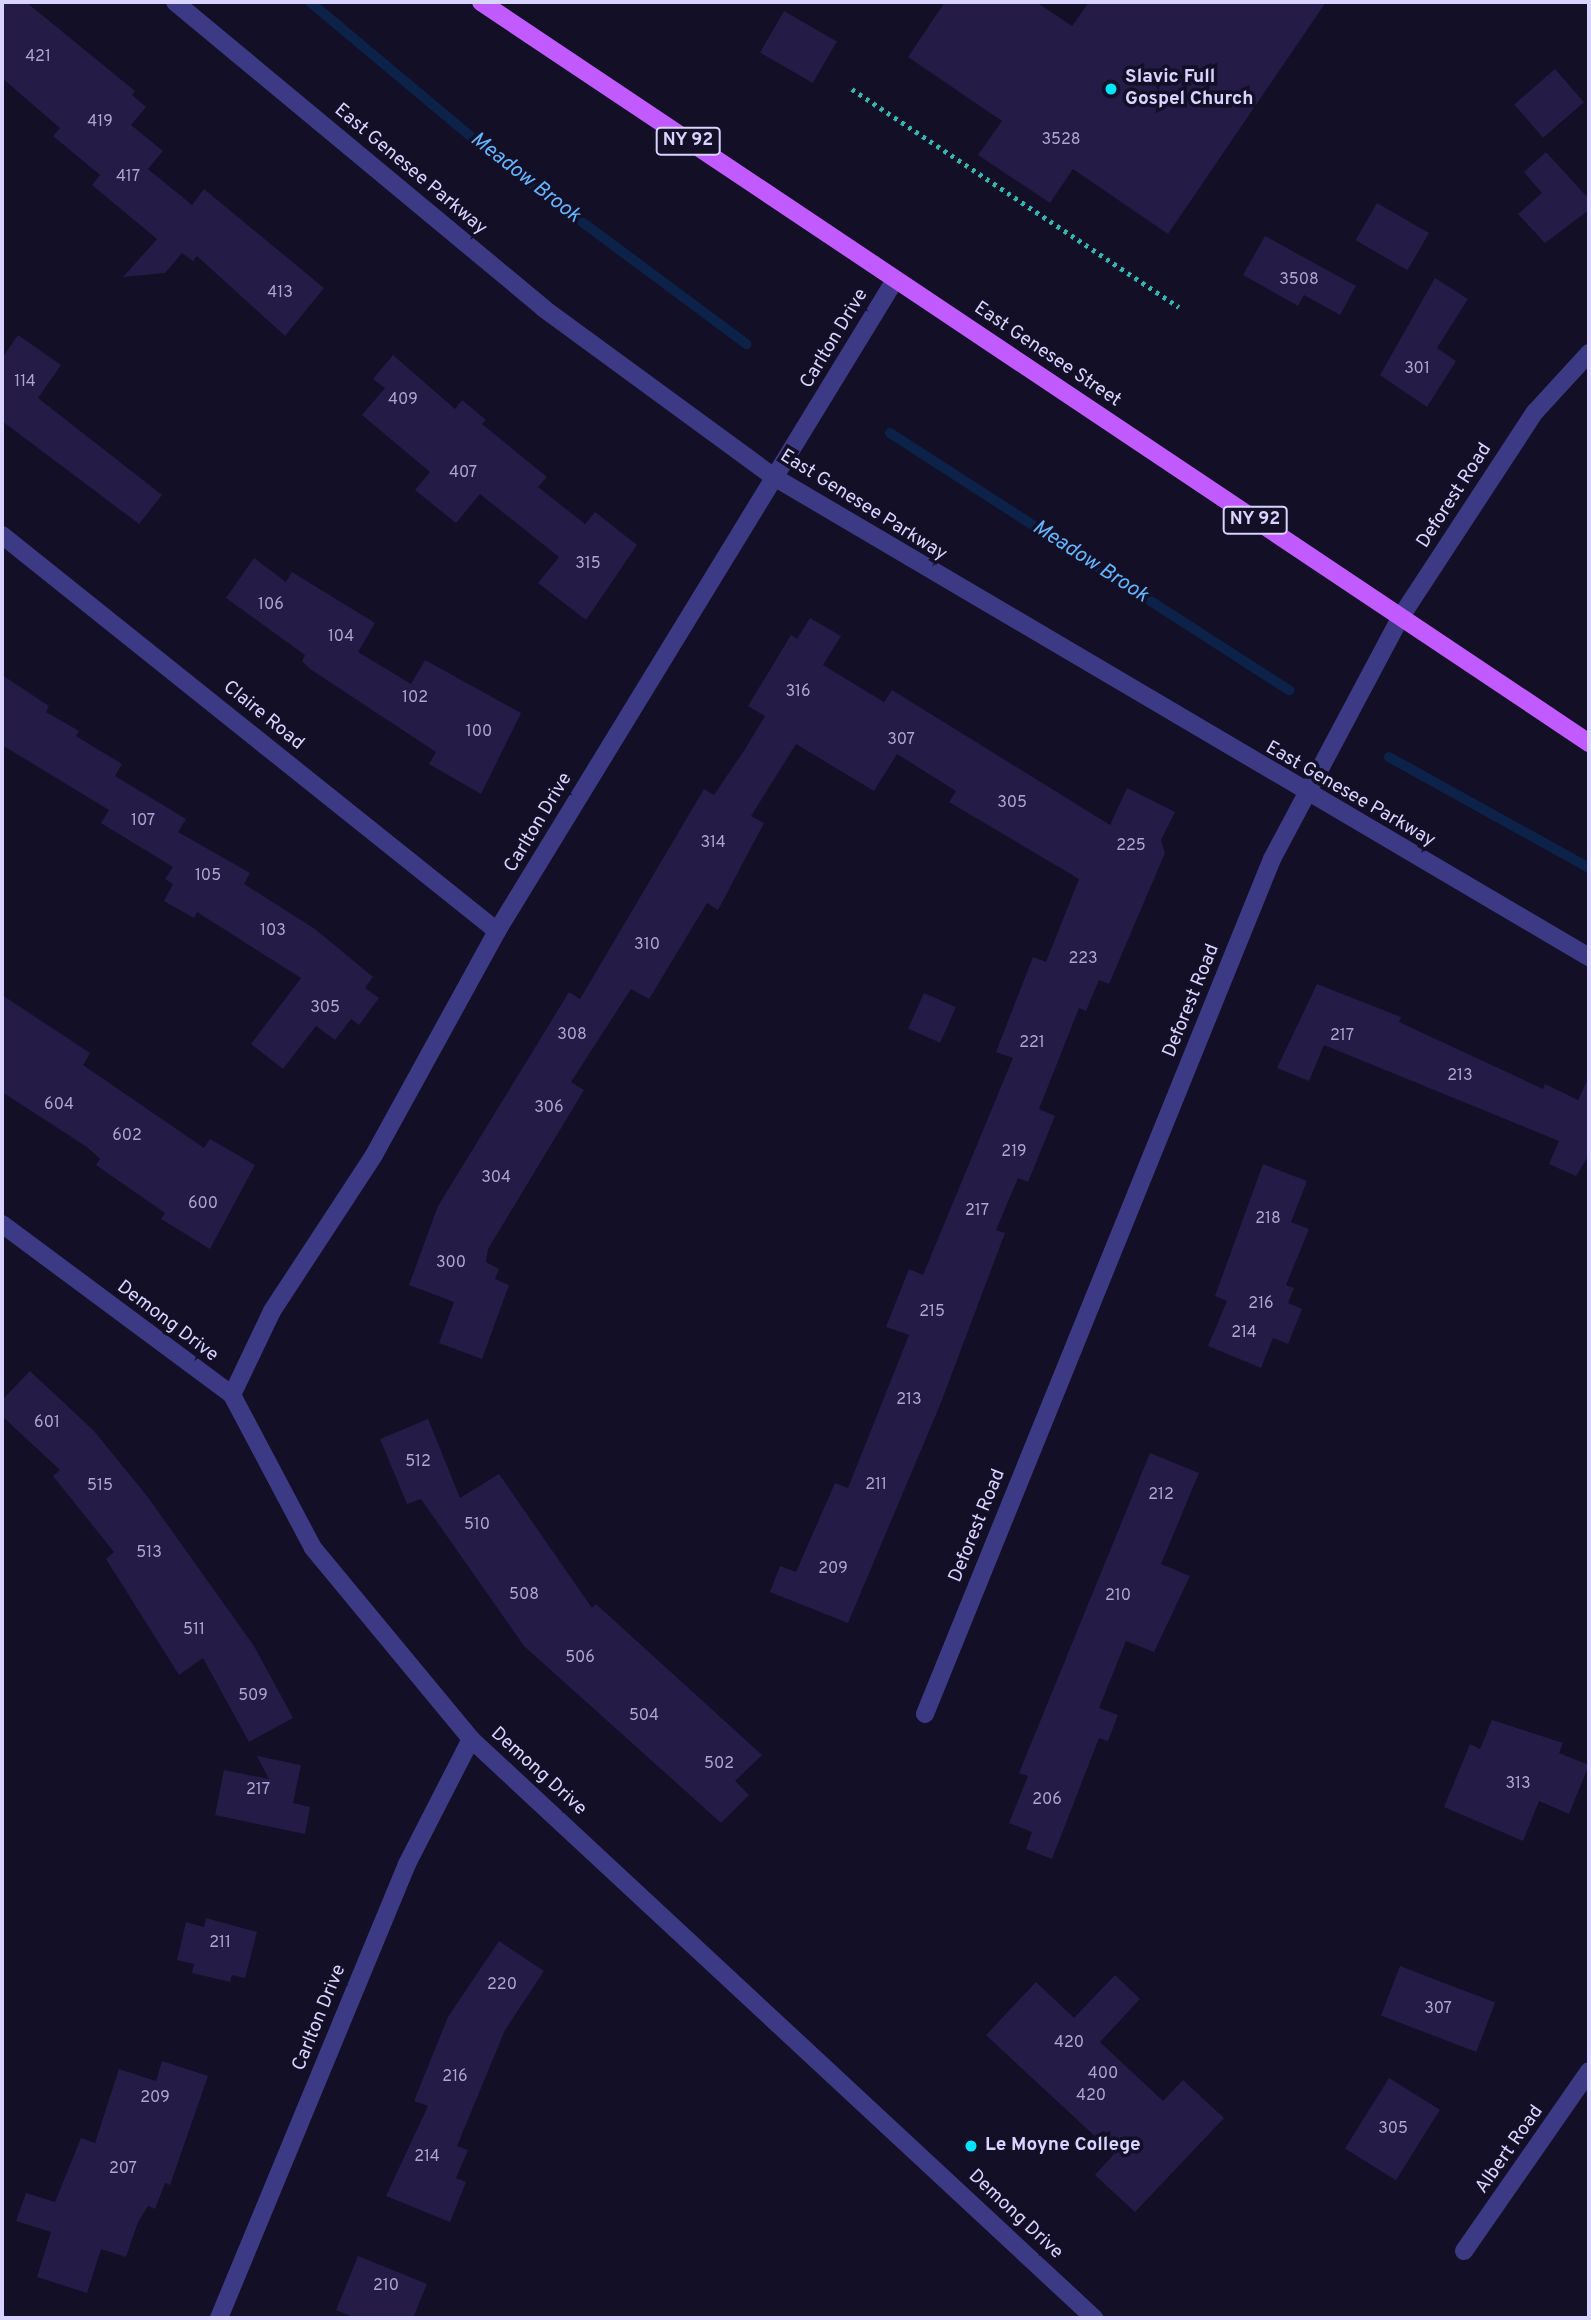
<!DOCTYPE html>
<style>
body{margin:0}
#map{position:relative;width:1591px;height:2320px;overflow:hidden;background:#130f26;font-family:Overpass,sans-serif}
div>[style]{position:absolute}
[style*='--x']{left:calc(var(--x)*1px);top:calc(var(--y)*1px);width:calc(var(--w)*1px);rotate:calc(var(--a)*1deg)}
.stream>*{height:10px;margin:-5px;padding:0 5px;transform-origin:5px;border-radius:5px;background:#0c2248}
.building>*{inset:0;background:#241b47;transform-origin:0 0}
.path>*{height:4.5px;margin-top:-2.25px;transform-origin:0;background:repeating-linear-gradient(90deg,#2fb8b0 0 3.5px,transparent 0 8.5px)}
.minor>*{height:18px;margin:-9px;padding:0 9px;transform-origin:9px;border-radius:9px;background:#3d3a85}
.primary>*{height:18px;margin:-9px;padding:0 9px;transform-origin:9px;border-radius:9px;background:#c25bff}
.dots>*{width:19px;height:19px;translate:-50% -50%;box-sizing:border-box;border:4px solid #130f26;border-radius:50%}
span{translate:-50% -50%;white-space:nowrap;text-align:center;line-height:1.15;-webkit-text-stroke:7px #130f26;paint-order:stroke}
.number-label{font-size:16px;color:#aca6d1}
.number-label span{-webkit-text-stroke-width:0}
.shield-label span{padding:2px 5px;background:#130f26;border:2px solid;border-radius:5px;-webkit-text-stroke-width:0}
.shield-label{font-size:18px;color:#d9d4ff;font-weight:700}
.poi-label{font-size:19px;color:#d9d4ff;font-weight:700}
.left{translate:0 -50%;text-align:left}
.street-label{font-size:19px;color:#d9d4ff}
.water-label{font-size:21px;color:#62b6ff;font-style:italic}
.frame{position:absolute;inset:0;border:4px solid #d9d4ff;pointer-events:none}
</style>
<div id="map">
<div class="stream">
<div style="--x:310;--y:2;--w:248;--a:39.9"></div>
<div style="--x:500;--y:161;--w:307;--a:36.6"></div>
<div style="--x:890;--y:433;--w:475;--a:32.8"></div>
<div style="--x:1389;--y:757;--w:229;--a:29"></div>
</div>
<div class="building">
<div style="clip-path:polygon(2px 2px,26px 2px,135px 91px,132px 95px,146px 107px,131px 125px,163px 151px,148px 169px,192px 205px,204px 189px,324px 288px,285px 336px,197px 256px,193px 261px,182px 253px,165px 273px,123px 277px,157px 239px,92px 185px,100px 175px,53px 136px,60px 128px,2px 78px)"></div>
<div style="clip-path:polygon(945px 2px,1036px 2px,1072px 26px,1089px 2px,1326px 2px,1168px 234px,1073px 169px,1050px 203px,978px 155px,1002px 121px,908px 57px)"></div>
<div style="left:784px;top:11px;width:61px;height:48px;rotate:30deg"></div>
<div style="left:1555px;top:69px;width:44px;height:54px;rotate:49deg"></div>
<div style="clip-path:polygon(1546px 152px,1589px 199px,1589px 210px,1545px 243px,1518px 214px,1542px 193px,1524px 172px)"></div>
<div style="left:1377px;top:203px;width:60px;height:43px;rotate:30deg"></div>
<div style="clip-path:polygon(1265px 236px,1356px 286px,1340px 315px,1304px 295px,1298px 306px,1243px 275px)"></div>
<div style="clip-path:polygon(1435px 278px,1468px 299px,1437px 348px,1456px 361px,1427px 407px,1380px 375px)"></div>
<div style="clip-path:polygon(18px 335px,61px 365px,38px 398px,162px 495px,139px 524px,2px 421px,2px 358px)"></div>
<div style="clip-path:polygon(393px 355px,455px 409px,462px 400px,486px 420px,482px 424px,547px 477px,538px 487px,585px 524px,595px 512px,637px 545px,586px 620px,538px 583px,559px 557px,480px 494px,456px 523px,415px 490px,430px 472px,362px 415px,385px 388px,373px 379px)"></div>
<div style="clip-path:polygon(254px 558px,286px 582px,292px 572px,375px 623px,358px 652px,411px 684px,425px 660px,521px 713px,481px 794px,429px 764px,436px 752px,310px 669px,302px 661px,305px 655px,226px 598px)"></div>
<div style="clip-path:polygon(810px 618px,841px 636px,823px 665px,884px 702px,892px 690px,1110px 825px,1127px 788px,1175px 812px,1161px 840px,1165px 853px,1109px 984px,1099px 980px,1086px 1011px,1079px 1008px,1039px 1109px,1055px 1116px,1028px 1182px,1018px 1178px,996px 1230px,1005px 1233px,940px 1405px,848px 1623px,770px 1592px,780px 1566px,796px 1572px,835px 1483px,848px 1488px,909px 1335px,886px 1327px,909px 1269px,923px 1275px,1013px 1058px,996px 1052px,1033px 957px,1046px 962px,1079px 879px,949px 802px,956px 791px,897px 754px,874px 791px,796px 744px,751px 816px,764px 823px,718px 910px,707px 903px,649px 999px,631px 989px,571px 1082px,584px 1090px,488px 1249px,486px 1262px,499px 1269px,495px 1279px,509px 1285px,482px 1359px,439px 1343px,454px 1302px,409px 1285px,438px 1206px,569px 992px,580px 999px,704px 789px,714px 795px,745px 749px,765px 716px,748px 706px,791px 635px,797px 639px)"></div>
<div style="clip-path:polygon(2px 675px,49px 706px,46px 712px,79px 731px,76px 736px,122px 764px,115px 776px,186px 819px,178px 832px,250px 873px,244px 884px,315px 929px,373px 977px,365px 988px,379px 998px,359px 1025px,351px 1019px,335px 1040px,316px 1026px,283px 1069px,251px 1044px,301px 978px,197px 912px,194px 918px,164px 901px,173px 884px,165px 879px,173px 867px,101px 823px,109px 810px,2px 745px)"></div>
<div style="clip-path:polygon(1317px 984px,1401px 1017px,1399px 1022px,1543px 1089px,1545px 1084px,1578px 1100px,1589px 1077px,1589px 1155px,1576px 1176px,1549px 1164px,1559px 1141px,1324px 1045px,1309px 1081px,1277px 1068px)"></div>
<div style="left:924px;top:993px;width:35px;height:39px;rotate:24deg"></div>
<div style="clip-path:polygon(2px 995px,90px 1053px,83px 1065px,204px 1148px,210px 1139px,255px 1165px,210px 1249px,161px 1219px,165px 1213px,96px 1165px,100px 1159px,87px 1147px,2px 1092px)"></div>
<div style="clip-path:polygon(1263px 1164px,1307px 1181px,1291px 1222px,1309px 1229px,1286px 1285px,1294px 1288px,1288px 1303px,1302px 1309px,1288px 1344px,1273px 1338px,1261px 1368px,1208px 1346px,1227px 1301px,1215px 1296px)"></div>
<div style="clip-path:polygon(30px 1371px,94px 1431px,147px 1496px,254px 1646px,293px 1718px,249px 1742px,203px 1658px,179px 1675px,106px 1559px,114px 1552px,53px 1476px,60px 1470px,2px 1416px,2px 1400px)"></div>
<div style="clip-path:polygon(428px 1419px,460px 1498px,499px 1474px,592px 1608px,596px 1604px,762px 1755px,735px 1781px,749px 1795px,721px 1823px,524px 1646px,421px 1499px,407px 1504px,380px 1439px)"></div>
<div style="clip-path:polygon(1150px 1453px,1199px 1473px,1161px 1564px,1190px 1576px,1154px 1652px,1126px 1641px,1099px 1708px,1118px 1715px,1108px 1741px,1099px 1738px,1052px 1859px,1026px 1849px,1032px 1832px,1009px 1823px,1028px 1776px,1019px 1773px)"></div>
<div style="clip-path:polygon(1492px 1720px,1563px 1743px,1559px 1753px,1589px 1765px,1569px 1814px,1539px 1801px,1523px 1841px,1444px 1807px,1470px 1744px,1480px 1749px)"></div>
<div style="clip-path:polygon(257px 1756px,301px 1765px,293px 1803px,310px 1807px,305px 1834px,215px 1815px,224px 1770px,269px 1779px)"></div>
<div style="clip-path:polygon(206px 1918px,257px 1932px,245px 1978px,232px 1975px,230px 1982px,192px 1973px,194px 1964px,177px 1960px,186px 1922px,204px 1927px)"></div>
<div style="clip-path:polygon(499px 1941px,544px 1971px,505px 2030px,457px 2146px,468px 2150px,456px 2178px,466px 2182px,450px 2222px,386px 2196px,428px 2106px,414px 2101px,448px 2017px)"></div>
<div style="left:1400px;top:1966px;width:102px;height:53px;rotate:21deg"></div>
<div style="clip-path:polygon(1115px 1975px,1140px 1999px,1100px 2042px,1163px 2101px,1183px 2080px,1224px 2118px,1135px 2212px,1095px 2175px,1114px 2154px,986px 2035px,1036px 1982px,1074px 2018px)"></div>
<div style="clip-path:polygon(162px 2061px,208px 2076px,170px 2185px,165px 2183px,155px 2209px,148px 2206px,138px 2222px,126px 2257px,101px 2249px,87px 2293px,37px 2277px,51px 2232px,16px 2221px,26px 2193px,55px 2202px,81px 2138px,95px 2143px,119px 2069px,156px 2081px)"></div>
<div style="left:1389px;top:2078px;width:60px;height:83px;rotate:32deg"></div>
<div style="clip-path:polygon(358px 2256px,427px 2284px,413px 2318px,356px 2318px,336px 2310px)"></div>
</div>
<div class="path">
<div style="--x:852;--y:89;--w:393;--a:33.7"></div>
</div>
<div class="minor">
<div style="--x:175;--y:2;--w:479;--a:39.7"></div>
<div style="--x:543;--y:308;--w:286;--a:36.2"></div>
<div style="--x:774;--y:477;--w:946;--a:30.5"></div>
<div style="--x:2;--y:535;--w:634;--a:38.66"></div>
<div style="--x:2;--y:1224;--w:287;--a:36.6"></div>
<div style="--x:232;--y:1395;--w:173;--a:62.1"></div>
<div style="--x:313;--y:1548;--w:248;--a:50.4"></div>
<div style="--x:471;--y:1739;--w:851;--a:42.9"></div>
<div style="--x:232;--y:1395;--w:93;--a:-64.5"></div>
<div style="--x:272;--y:1311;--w:186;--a:-56.8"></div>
<div style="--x:374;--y:1155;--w:256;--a:-61.2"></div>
<div style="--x:497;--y:931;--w:763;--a:-58.56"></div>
<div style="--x:925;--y:1714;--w:923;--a:-67.91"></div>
<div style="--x:1272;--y:859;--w:273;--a:-62"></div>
<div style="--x:1400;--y:618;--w:246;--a:-56.8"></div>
<div style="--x:1535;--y:412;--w:80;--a:-47.5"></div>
<div style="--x:1464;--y:2251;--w:219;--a:-55.2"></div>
<div style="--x:219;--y:2318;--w:491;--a:-67.5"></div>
<div style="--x:407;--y:1864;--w:140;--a:-62.9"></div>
</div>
<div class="primary">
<div style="--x:481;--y:2;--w:1333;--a:33.77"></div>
</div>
<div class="dots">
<div style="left:1111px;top:89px;background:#00e5ff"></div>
<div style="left:971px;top:2146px;background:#00e5ff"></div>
</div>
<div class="number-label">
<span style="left:38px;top:57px">421</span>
<span style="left:100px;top:122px">419</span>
<span style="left:1061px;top:140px">3528</span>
<span style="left:128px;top:177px">417</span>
<span style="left:1299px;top:280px">3508</span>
<span style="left:280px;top:293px">413</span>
<span style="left:1417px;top:369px">301</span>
<span style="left:25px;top:382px">114</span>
<span style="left:403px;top:400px">409</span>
<span style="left:463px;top:473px">407</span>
<span style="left:588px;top:564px">315</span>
<span style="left:271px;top:605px">106</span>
<span style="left:341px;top:637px">104</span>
<span style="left:798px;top:692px">316</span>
<span style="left:415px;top:698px">102</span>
<span style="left:479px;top:732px">100</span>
<span style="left:901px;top:740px">307</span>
<span style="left:1012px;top:803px">305</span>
<span style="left:143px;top:821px">107</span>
<span style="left:713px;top:843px">314</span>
<span style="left:1131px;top:846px">225</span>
<span style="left:208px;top:876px">105</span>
<span style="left:273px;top:931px">103</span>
<span style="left:647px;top:945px">310</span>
<span style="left:1083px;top:959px">223</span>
<span style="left:325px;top:1008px">305</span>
<span style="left:572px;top:1035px">308</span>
<span style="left:1342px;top:1036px">217</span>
<span style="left:1032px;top:1043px">221</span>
<span style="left:1460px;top:1076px">213</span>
<span style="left:59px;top:1105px">604</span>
<span style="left:549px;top:1108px">306</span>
<span style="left:127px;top:1136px">602</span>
<span style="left:1014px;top:1152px">219</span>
<span style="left:496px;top:1178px">304</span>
<span style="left:203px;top:1204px">600</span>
<span style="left:977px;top:1211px">217</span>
<span style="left:1268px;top:1219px">218</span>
<span style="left:451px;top:1263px">300</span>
<span style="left:1261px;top:1304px">216</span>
<span style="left:932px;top:1312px">215</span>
<span style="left:1244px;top:1333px">214</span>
<span style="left:909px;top:1400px">213</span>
<span style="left:47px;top:1423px">601</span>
<span style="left:418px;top:1462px">512</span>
<span style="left:876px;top:1485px">211</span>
<span style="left:100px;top:1486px">515</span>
<span style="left:1161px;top:1495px">212</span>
<span style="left:477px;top:1525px">510</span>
<span style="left:149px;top:1553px">513</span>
<span style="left:833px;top:1569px">209</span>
<span style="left:524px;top:1595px">508</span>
<span style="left:1118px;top:1596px">210</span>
<span style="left:194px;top:1630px">511</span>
<span style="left:580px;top:1658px">506</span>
<span style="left:253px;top:1696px">509</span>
<span style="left:644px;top:1716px">504</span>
<span style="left:719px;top:1764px">502</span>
<span style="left:1518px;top:1784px">313</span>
<span style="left:258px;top:1790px">217</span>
<span style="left:1047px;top:1800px">206</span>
<span style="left:220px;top:1943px">211</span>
<span style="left:502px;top:1985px">220</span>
<span style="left:1438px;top:2009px">307</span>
<span style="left:1069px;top:2043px">420</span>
<span style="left:1103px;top:2074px">400</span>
<span style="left:455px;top:2077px">216</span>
<span style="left:1091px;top:2096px">420</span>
<span style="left:155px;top:2098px">209</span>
<span style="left:1393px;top:2129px">305</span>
<span style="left:427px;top:2157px">214</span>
<span style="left:123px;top:2169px">207</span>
<span style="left:386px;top:2286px">210</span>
</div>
<div class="shield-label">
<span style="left:688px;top:141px">NY 92</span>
<span style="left:1255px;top:520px">NY 92</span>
</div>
<div class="poi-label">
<span class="left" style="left:1125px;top:89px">Slavic Full<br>Gospel Church</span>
<span class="left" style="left:985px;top:2146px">Le Moyne College</span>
</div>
<div class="street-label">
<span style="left:410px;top:170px;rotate:40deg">East Genesee Parkway</span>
<span style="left:835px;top:339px;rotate:-59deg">Carlton Drive</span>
<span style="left:1047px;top:355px;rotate:34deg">East Genesee Street</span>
<span style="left:1455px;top:496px;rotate:-57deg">Deforest Road</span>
<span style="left:863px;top:506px;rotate:32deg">East Genesee Parkway</span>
<span style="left:263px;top:716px;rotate:39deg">Claire Road</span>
<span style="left:1350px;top:795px;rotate:30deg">East Genesee Parkway</span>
<span style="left:539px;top:823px;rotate:-59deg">Carlton Drive</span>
<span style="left:1192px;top:1001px;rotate:-68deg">Deforest Road</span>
<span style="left:167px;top:1322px;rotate:37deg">Demong Drive</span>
<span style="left:978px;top:1526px;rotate:-68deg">Deforest Road</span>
<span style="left:538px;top:1772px;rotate:42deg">Demong Drive</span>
<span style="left:320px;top:2018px;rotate:-68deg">Carlton Drive</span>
<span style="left:1510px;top:2150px;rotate:-55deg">Albert Road</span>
<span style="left:1015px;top:2215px;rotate:43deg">Demong Drive</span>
</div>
<div class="water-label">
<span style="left:525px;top:178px;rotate:38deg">Meadow Brook</span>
<span style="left:1090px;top:562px;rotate:33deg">Meadow Brook</span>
</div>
<div class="frame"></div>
</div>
